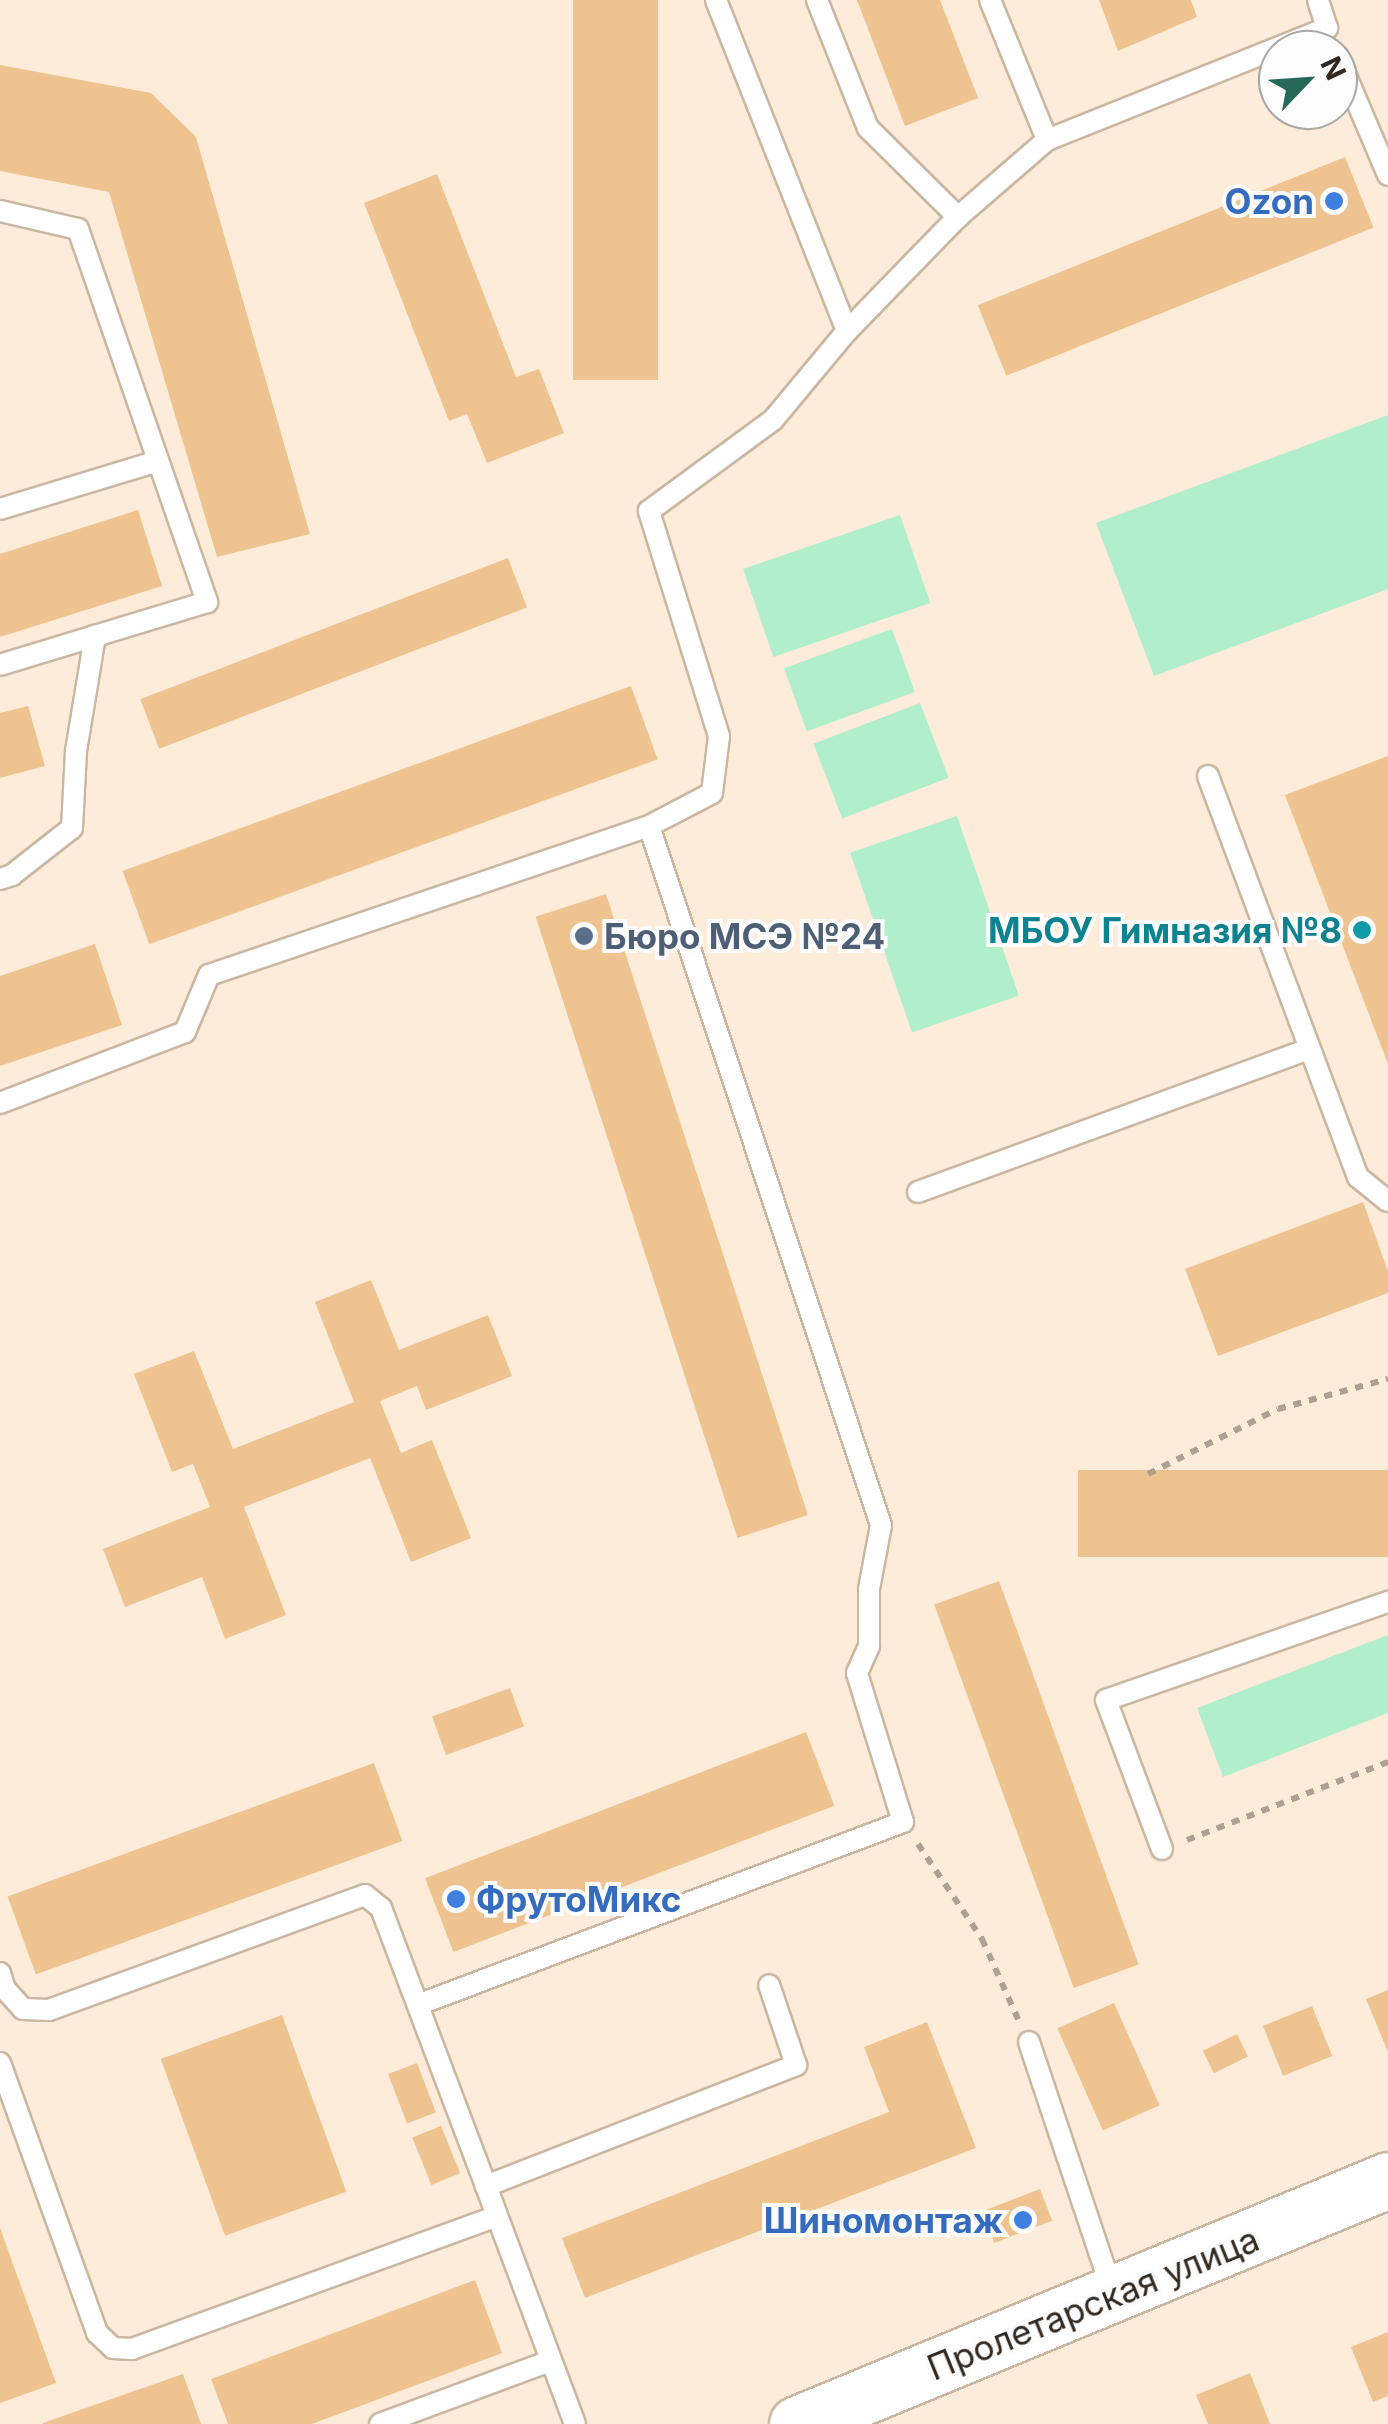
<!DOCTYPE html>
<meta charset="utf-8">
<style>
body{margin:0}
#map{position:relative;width:1388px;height:2424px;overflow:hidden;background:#fdecda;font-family:Inter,sans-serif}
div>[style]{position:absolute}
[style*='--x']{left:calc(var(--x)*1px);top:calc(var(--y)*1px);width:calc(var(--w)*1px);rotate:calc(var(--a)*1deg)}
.green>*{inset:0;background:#b0eecc;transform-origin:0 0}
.building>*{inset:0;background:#efc38f;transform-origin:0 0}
.path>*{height:6px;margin-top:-3px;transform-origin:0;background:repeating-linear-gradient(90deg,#aea092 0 8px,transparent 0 16px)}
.roads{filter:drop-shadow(2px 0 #cab7a1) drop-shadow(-2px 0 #cab7a1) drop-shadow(0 2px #cab7a1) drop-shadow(0 -2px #cab7a1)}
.lane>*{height:20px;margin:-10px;padding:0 10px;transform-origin:10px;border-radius:10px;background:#fff}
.secondary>*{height:55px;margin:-27.5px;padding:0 27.5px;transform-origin:27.5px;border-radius:27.5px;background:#fff}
.dots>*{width:28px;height:28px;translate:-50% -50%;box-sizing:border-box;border:5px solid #fcfcfc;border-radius:50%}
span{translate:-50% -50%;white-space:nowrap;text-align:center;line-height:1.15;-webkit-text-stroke:8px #fcfcfc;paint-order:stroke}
.shop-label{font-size:35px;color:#366cbe;font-weight:700}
.right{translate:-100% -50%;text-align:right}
.left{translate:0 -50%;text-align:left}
.culture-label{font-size:35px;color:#0d838f;font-weight:700}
.service-label{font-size:35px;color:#4e5e75;font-weight:700}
.street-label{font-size:35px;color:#312921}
.north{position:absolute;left:1258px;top:30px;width:100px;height:100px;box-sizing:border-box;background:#fcfcfc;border:2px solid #aba8a4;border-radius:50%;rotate:65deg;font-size:28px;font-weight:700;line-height:40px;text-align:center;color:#312921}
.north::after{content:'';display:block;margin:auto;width:35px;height:45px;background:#266959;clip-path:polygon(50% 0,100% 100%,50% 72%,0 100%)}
</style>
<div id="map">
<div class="green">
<div style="clip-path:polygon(1388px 415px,1388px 589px,1154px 676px,1096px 523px)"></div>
<div style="left:900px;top:515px;width:93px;height:166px;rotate:71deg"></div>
<div style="left:892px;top:629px;width:67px;height:115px;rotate:70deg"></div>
<div style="left:920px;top:703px;width:80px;height:114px;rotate:69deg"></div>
<div style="left:957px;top:816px;width:190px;height:113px;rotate:71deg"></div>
<div style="clip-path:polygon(1388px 1635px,1388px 1713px,1223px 1777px,1197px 1708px)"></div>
</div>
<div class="building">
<div style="left:573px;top:0;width:85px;height:380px"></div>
<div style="clip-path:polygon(857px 0,940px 0,978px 98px,905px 126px)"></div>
<div style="clip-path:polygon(1099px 0,1191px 0,1197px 17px,1118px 51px)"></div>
<div style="clip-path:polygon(0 65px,151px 93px,196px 137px,310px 534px,217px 557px,109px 192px,0 171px)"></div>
<div style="left:1345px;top:157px;width:76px;height:396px;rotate:68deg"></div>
<div style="clip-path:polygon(437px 174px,516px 377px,539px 369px,564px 433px,487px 463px,467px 414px,449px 421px,364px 203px)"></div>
<div style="clip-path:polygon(138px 510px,162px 586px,0 637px,0 554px)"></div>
<div style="left:508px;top:558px;width:53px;height:394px;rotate:69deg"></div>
<div style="left:631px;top:686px;width:78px;height:541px;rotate:70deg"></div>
<div style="clip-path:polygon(28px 706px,45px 766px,0 778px,0 713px)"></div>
<div style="clip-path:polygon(1388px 756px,1388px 1064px,1285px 795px)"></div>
<div style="left:606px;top:894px;width:653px;height:74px;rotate:72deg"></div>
<div style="clip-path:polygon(95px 944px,122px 1025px,0 1066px,0 976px)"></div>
<div style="clip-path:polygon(1363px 1202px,1388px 1271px,1388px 1293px,1218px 1356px,1185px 1269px)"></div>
<div style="clip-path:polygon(371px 1280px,399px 1350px,488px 1315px,512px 1376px,426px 1410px,417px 1386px,380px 1401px,401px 1453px,432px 1440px,471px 1538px,411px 1562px,370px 1458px,244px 1507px,286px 1615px,225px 1639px,202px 1577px,125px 1607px,103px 1549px,210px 1507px,193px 1464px,172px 1472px,134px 1374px,194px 1351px,233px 1449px,354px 1402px,315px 1302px)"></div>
<div style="left:1388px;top:1470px;width:87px;height:310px;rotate:90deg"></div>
<div style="left:999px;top:1581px;width:408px;height:69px;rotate:70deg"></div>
<div style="left:510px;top:1688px;width:41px;height:83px;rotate:70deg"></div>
<div style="left:806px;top:1732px;width:79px;height:408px;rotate:69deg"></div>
<div style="left:374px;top:1763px;width:83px;height:390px;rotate:70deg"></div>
<div style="clip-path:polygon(1388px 1990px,1388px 2052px,1366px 1999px)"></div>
<div style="left:1114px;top:2003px;width:112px;height:62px;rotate:66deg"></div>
<div style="left:1312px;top:2006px;width:54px;height:53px;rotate:68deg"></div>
<div style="left:282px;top:2015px;width:188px;height:129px;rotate:70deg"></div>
<div style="clip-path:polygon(927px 2022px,976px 2148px,585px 2298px,562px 2238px,889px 2112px,864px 2047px)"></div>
<div style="left:1237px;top:2034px;width:25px;height:38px;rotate:64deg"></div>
<div style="left:417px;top:2063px;width:53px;height:31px;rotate:69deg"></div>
<div style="left:441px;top:2126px;width:51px;height:31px;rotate:68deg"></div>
<div style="left:1040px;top:2189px;width:34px;height:62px;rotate:69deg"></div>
<div style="clip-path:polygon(0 2228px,56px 2383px,0 2403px)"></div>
<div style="clip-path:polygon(475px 2280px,502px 2353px,312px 2424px,228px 2424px,211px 2379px)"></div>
<div style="clip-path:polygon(1388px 2332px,1388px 2396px,1373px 2402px,1351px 2347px)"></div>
<div style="clip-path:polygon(1250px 2373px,1270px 2424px,1208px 2424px,1196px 2395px)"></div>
<div style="clip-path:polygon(183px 2374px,201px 2424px,43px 2424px,43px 2423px)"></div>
</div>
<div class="path">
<div style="--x:1148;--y:1474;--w:145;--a:-26.6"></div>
<div style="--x:1278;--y:1409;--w:114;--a:-15.3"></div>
<div style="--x:1187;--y:1840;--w:216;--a:-21.2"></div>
<div style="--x:918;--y:1844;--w:115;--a:56"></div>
<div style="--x:982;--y:1939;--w:88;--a:65.8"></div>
</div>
<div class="roads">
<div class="lane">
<div style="--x:716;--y:0;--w:356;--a:68.4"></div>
<div style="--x:817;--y:0;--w:138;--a:68.3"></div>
<div style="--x:868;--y:128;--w:127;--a:44.7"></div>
<div style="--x:990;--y:0;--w:151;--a:67.8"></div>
<div style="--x:1338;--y:57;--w:128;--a:67"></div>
<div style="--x:0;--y:211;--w:80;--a:13"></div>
<div style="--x:78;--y:229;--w:395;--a:70.9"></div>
<div style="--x:207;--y:602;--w:216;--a:163.1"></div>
<div style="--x:0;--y:509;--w:165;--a:-16.9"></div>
<div style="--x:1208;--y:776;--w:428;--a:69.5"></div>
<div style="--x:1358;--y:1177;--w:38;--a:39"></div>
<div style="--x:0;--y:879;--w:13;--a:-18"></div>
<div style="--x:12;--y:875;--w:76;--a:-38.1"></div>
<div style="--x:72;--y:828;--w:77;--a:-87"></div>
<div style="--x:76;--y:751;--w:117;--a:-80.6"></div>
<div style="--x:0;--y:1103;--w:198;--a:-21"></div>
<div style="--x:185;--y:1032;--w:62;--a:-67.2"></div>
<div style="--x:209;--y:975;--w:465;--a:-18.7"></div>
<div style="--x:649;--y:826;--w:71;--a:-27.6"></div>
<div style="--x:712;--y:793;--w:57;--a:-83"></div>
<div style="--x:719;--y:736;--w:236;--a:-107.3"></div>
<div style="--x:649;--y:511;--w:154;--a:-36.3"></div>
<div style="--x:773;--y:420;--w:116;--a:-50.3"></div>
<div style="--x:847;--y:331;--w:159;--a:-45.8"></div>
<div style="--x:958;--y:217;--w:118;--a:-40.9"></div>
<div style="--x:1047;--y:140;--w:302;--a:-21.8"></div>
<div style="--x:1327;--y:28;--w:29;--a:-108"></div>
<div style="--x:918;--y:1192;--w:414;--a:-20.1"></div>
<div style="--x:1162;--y:1849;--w:159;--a:-110.6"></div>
<div style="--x:1106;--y:1700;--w:299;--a:-19.2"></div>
<div style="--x:0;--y:1973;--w:17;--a:73"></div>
<div style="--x:5;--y:1989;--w:27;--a:48"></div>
<div style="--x:23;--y:2009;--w:26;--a:2"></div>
<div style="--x:49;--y:2010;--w:336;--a:-20"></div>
<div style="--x:365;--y:1895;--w:21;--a:39"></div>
<div style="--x:381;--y:1908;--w:297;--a:69.3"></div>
<div style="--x:420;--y:2004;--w:516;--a:-20.65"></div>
<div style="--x:903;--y:1822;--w:156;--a:-107.2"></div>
<div style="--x:857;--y:1673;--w:30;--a:-66"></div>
<div style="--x:869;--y:1646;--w:57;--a:-90"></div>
<div style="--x:869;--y:1589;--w:65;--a:-79.4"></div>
<div style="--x:881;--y:1525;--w:736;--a:-108.36"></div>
<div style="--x:1029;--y:2042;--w:265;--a:71.5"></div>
<div style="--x:0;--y:2063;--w:287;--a:70.2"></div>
<div style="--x:97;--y:2333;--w:22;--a:43"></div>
<div style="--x:113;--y:2348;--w:19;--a:3"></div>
<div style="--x:132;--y:2349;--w:388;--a:-20"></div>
<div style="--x:380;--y:2424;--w:181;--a:-20.3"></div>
<div style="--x:575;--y:2424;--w:254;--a:-110.5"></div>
<div style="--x:486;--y:2186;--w:333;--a:-21.3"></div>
<div style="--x:796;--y:2065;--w:84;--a:-108.6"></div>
</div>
<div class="secondary">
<div style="--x:797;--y:2424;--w:639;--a:-22.43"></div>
</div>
</div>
<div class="dots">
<div style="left:1334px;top:201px;background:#3f7fe0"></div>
<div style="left:1362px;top:930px;background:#0f9aa8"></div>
<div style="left:584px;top:936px;background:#5c6f8a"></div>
<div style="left:456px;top:1899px;background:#3f7fe0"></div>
<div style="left:1023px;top:2220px;background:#3f7fe0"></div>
</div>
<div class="shop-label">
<span class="right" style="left:1314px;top:201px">Ozon</span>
<span class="left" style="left:476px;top:1899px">ФрутоМикс</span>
<span class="right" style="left:1003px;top:2220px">Шиномонтаж</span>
</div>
<div class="culture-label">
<span class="right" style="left:1342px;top:930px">МБОУ Гимназия №8</span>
</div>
<div class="service-label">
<span class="left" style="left:604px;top:936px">Бюро МСЭ №24</span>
</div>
<div class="street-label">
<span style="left:1093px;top:2303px;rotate:-22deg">Пролетарская улица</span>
</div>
<div class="north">N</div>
</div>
